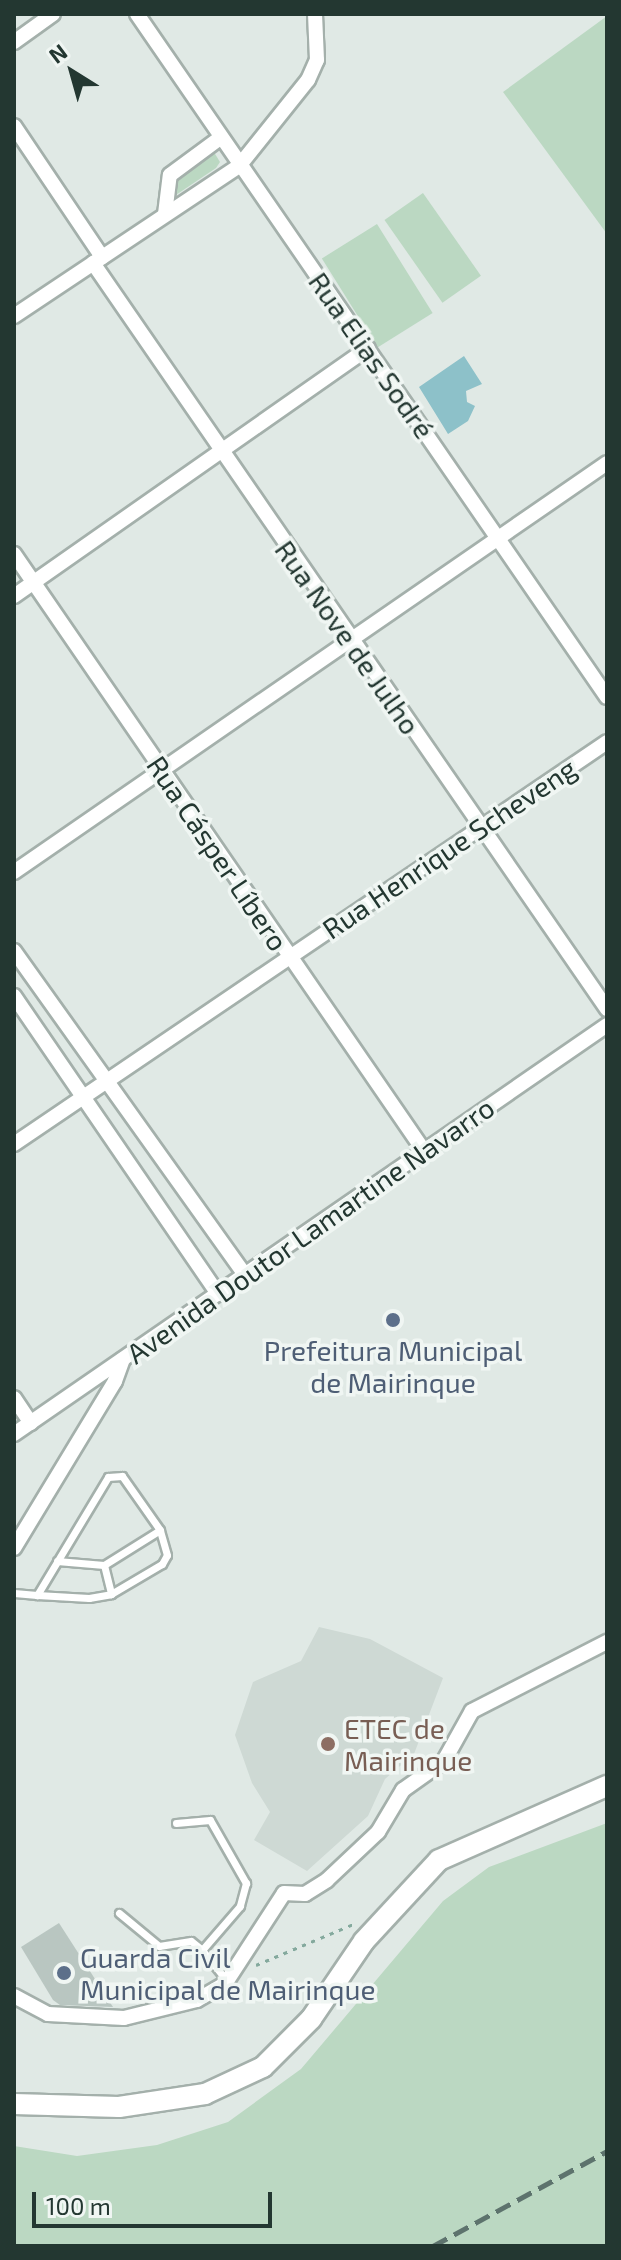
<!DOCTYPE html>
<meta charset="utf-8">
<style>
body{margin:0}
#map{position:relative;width:621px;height:2260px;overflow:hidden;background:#e0e9e5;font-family:"Exo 2",sans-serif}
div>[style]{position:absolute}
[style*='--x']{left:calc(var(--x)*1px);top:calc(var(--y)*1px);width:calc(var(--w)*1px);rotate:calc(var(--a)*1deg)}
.built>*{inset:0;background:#ced9d4}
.green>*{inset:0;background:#bbd8c2;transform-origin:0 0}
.water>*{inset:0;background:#8dc1c9}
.building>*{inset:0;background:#b9c6c1}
.path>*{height:3px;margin-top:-1.5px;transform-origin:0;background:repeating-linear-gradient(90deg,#84a99d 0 4px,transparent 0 10px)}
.roads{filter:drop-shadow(2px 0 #a4b0ab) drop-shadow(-2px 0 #a4b0ab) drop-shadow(0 2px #a4b0ab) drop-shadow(0 -2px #a4b0ab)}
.lane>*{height:7px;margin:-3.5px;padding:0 3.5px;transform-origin:3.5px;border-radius:3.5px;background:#fff}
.street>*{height:14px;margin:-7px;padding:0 7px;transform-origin:7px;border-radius:7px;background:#fff}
.secondary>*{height:20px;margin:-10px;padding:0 10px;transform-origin:10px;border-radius:10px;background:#fff}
.rail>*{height:5px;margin-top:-2.5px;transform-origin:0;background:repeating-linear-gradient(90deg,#5d736d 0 16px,transparent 0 24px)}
.dots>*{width:22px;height:22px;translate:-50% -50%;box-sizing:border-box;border:4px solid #f0f6f3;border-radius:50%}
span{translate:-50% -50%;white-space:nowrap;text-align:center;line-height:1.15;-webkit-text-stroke:7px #f0f6f3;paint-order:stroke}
.street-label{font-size:28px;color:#233731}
.service-label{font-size:28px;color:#4e5e75}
.left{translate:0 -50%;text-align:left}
.education-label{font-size:28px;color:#785e54}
.frame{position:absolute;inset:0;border:16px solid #233731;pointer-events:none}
.north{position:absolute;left:32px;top:32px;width:80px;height:80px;-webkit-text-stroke:6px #f0f6f3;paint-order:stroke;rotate:323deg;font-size:22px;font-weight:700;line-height:32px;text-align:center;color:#233731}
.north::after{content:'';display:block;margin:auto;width:28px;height:36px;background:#233731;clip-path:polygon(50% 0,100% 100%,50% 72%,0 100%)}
.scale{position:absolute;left:32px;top:2192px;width:240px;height:36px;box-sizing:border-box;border:4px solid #233731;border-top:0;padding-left:10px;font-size:24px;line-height:28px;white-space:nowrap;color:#233731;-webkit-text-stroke:6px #f0f6f3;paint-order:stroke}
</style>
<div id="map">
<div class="built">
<div style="clip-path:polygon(319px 1627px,370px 1639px,443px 1678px,414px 1754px,385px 1779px,368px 1816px,307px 1871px,254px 1840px,270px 1812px,252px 1783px,235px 1735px,253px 1682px,301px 1661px)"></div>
</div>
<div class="green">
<div style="clip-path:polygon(607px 16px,607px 234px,503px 92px)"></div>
<div style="clip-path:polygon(212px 149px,220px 162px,216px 168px,170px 199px,173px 179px)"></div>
<div style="left:423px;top:193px;width:101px;height:47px;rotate:55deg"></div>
<div style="left:377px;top:224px;width:105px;height:65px;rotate:58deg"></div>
<div style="clip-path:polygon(607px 1823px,607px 2246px,14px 2246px,14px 2146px,77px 2156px,157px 2145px,228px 2122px,301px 2069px,443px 1901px,489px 1867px)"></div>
</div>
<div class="water">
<div style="clip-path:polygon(464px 356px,482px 384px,466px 391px,467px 402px,475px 406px,468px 421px,448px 434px,419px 387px)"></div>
</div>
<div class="building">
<div style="clip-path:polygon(59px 1923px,113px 2007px,60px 2005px,53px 2000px,21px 1947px)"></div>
</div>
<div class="path">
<div style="--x:256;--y:1965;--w:108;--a:-22.8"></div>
</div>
<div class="roads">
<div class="lane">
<div style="--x:57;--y:1561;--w:47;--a:4.9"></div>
<div style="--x:104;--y:1565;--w:66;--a:-32"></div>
<div style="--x:104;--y:1565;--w:30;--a:76"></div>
<div style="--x:14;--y:1593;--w:23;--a:5"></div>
<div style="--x:37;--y:1595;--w:52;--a:3.3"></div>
<div style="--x:89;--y:1598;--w:22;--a:-10"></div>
<div style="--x:111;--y:1594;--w:59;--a:-30.5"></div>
<div style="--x:162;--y:1564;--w:10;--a:-61"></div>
<div style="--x:167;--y:1555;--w:26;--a:-106"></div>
<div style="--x:160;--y:1530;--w:66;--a:-125.1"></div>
<div style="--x:122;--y:1476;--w:14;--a:176"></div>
<div style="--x:108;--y:1477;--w:138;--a:121"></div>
<div style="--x:176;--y:1823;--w:34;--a:-5"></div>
<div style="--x:210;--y:1820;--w:73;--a:60.3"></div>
<div style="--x:246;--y:1883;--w:24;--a:105"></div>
<div style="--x:240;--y:1906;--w:58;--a:130.8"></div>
<div style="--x:202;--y:1950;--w:40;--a:51"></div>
<div style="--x:119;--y:1913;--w:52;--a:39.5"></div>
<div style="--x:159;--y:1946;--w:32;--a:-9"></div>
<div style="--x:191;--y:1941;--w:14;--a:39"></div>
</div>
<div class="street">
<div style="--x:137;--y:14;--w:829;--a:55.47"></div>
<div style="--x:14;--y:42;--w:48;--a:-35.7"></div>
<div style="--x:14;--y:126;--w:158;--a:56.1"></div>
<div style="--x:165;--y:214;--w:39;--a:-83"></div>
<div style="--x:170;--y:175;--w:62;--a:-36.5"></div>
<div style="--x:93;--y:263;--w:906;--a:55.43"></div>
<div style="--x:14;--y:316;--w:270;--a:-33.7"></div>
<div style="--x:239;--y:166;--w:110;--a:-51.3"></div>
<div style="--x:308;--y:80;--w:22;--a:-66"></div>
<div style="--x:317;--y:60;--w:46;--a:-92.5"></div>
<div style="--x:14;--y:554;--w:724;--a:55.52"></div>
<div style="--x:14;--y:596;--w:432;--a:-35"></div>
<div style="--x:14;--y:872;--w:720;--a:-34.59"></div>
<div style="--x:14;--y:951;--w:398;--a:54.5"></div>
<div style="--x:14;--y:996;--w:361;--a:55.6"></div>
<div style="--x:14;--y:1144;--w:716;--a:-34.13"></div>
<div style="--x:14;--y:1398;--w:30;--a:56"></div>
<div style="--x:14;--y:1434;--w:720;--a:-34.59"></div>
<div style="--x:14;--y:1548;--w:195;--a:-58.8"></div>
<div style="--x:115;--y:1381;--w:23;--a:-70"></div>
<div style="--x:14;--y:1996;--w:38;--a:28"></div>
<div style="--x:48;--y:2014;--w:76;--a:3"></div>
<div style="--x:124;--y:2018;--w:75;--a:-13.9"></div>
<div style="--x:197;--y:2000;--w:32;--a:-30"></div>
<div style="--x:225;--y:1984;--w:108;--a:-57"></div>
<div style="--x:284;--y:1893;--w:21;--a:3"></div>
<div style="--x:305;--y:1894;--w:26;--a:-32"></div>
<div style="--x:327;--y:1880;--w:70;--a:-43.3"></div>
<div style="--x:378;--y:1832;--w:49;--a:-59.2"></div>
<div style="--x:403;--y:1790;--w:50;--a:-35.3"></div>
<div style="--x:444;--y:1761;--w:57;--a:-60.8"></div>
<div style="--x:472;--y:1711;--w:152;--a:-27.1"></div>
</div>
<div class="secondary">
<div style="--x:14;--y:2104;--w:105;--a:1.6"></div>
<div style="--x:119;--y:2107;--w:87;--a:-8.6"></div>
<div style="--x:205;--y:2094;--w:64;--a:-25"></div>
<div style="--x:263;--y:2067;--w:68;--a:-45"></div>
<div style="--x:311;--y:2019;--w:94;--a:-55.8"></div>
<div style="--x:364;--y:1941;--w:110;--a:-47.2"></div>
<div style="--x:439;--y:1860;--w:184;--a:-23.8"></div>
</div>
</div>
<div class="rail">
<div style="--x:433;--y:2246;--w:198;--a:-28.6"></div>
</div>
<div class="dots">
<div style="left:393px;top:1320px;background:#5c6f8a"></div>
<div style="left:328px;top:1744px;background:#8d6e63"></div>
<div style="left:64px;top:1973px;background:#5c6f8a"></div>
</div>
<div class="street-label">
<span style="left:372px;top:355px;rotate:55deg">Rua Elias Sodré</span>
<span style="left:348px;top:637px;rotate:55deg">Rua Nove de Julho</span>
<span style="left:449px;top:848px;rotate:-34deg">Rua Henrique Scheveng</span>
<span style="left:218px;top:853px;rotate:56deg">Rua Cásper Líbero</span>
<span style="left:310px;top:1230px;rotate:-35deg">Avenida Doutor Lamartine Navarro</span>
</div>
<div class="service-label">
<span style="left:393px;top:1366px">Prefeitura Municipal<br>de Mairinque</span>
<span class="left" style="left:80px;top:1973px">Guarda Civil<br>Municipal de Mairinque</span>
</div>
<div class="education-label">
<span class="left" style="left:344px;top:1744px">ETEC de<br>Mairinque</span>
</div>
<div class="frame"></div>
<div class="north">N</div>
<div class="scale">100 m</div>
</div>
